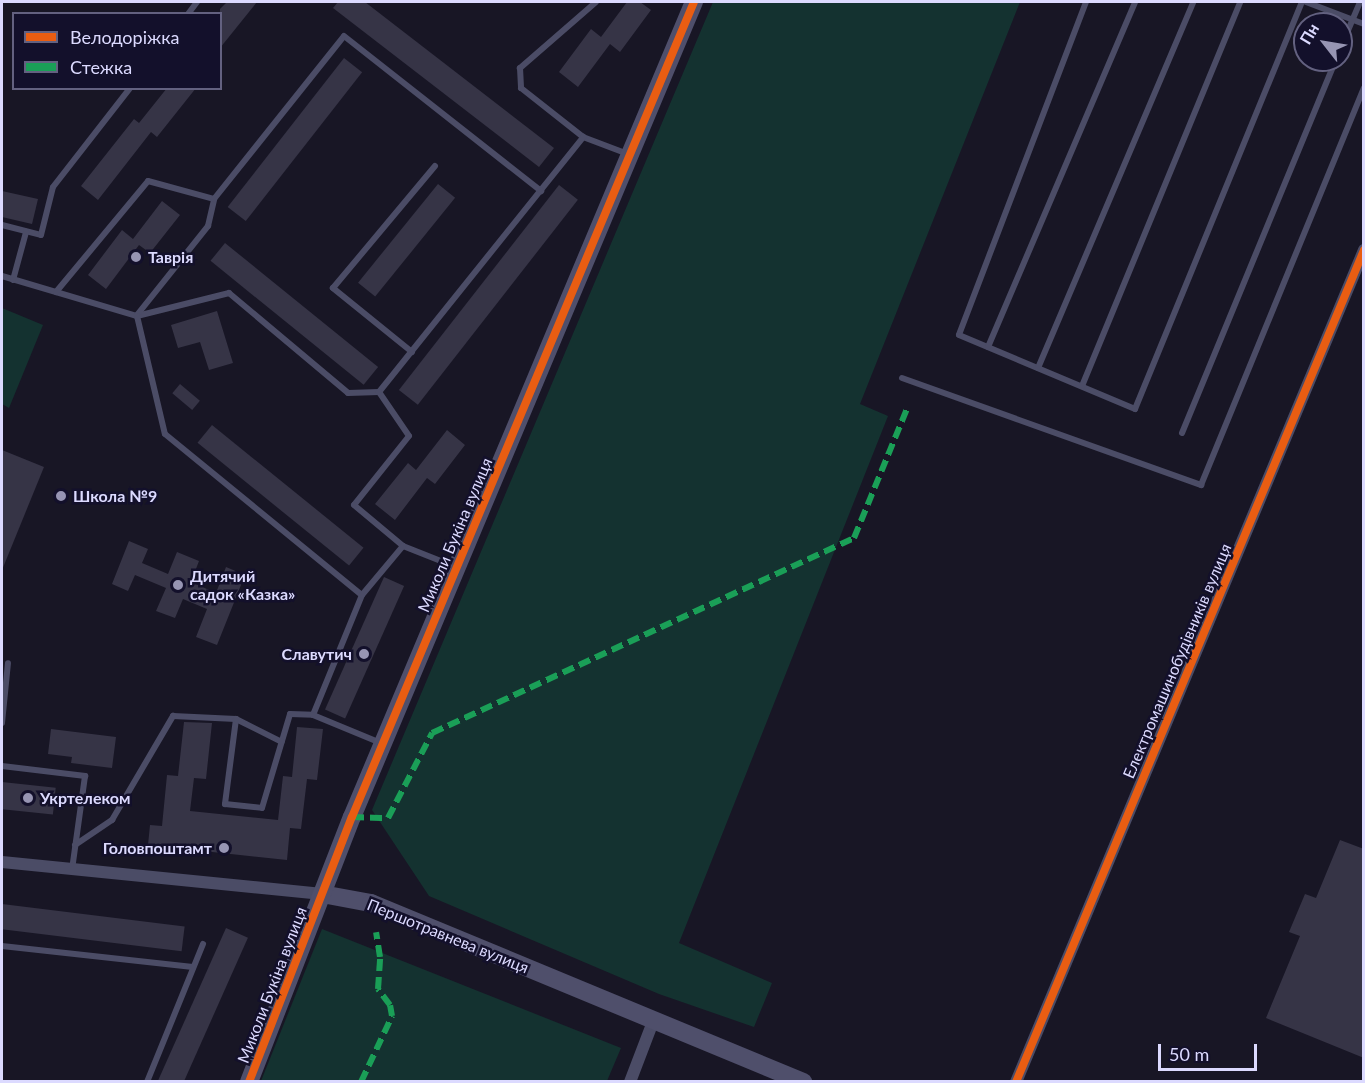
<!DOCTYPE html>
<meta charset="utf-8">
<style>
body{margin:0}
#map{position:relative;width:1365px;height:1083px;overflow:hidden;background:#181625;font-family:Lato,sans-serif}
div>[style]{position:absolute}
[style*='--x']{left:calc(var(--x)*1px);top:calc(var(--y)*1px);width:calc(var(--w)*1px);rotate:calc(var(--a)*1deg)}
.green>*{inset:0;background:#143230}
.building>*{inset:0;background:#363446;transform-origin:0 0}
.lane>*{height:6px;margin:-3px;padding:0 3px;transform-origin:3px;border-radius:3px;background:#4b4c66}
.street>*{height:12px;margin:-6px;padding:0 6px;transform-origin:6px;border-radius:6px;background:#4b4c66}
.secondary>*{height:18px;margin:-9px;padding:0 9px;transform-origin:9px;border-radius:9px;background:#4f4f6b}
.quiet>*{height:6px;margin-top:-3px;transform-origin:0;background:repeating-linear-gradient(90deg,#1a9f57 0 12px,transparent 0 18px)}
.cycleway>*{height:8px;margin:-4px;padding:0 4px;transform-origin:4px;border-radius:4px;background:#e95d12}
.dots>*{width:16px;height:16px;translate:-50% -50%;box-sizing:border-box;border:3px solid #13102b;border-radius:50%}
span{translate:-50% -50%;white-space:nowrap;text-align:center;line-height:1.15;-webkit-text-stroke:5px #13102b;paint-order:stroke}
.poi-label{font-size:16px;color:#dcdaff;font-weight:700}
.left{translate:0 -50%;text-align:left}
.right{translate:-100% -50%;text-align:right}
.street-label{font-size:16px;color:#dcdaff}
.frame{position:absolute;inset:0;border:3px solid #dcdaff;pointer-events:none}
.legend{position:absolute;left:12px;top:12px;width:210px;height:78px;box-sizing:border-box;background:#13102b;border:2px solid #636180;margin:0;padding:8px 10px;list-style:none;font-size:18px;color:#dcdaff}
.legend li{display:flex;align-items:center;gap:12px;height:30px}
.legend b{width:30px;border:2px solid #636180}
.north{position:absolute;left:1293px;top:12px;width:60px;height:60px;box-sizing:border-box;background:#13102b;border:2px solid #636180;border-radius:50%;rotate:301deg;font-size:16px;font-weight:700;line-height:24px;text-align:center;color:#dcdaff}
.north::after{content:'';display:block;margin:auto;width:21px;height:27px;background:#9795b3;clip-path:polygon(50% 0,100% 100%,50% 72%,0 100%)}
.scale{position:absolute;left:1158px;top:1044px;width:99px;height:27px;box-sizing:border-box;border:3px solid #dcdaff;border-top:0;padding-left:8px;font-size:18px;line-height:21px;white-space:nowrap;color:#dcdaff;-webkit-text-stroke:4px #13102b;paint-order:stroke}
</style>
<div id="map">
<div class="green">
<div style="clip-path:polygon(713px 2px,1020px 2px,860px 404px,888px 416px,679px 943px,772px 983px,754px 1027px,659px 994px,429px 896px,372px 810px)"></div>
<div style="clip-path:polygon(2px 308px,43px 325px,9px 408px,2px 404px)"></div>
<div style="clip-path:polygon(322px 929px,621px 1048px,607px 1081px,261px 1081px)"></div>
</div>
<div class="building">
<div style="clip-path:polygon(227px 2px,257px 2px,220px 48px,220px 9px)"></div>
<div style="clip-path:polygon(338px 2px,365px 2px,554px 148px,539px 167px,333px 8px)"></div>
<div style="clip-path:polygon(627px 2px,640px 2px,651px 10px,620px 52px,610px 44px,578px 87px,559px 72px,591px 29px,601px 37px)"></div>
<div style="left:344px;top:58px;width:23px;height:189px;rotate:38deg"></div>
<div style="clip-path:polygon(167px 88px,196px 88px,157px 137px,151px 132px,98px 200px,81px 186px,134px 119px,139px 123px)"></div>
<div style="left:438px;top:184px;width:22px;height:127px;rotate:39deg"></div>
<div style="left:559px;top:185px;width:24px;height:260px;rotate:38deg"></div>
<div style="clip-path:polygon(2px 191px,38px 199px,32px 224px,2px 217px)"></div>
<div style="clip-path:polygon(162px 201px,180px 215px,150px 253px,139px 245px,106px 289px,88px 275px,122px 230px,133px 239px)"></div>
<div style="left:225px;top:243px;width:197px;height:23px;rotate:39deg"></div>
<div style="clip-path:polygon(217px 311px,233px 363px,209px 370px,200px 342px,178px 348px,171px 325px)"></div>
<div style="left:180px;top:384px;width:26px;height:12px;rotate:40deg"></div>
<div style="left:212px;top:425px;width:195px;height:23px;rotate:39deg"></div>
<div style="clip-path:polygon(447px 430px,465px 445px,435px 484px,427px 478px,395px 520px,375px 504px,408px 463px,416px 470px)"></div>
<div style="clip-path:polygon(2px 450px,44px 467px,2px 570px)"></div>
<div style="clip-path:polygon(129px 541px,148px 549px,142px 563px,168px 574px,177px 552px,199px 561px,191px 582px,216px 593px,226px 567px,245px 575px,217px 645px,196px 637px,207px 609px,183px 599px,175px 618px,156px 611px,166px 588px,135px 575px,128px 591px,112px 584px)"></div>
<div style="left:384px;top:577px;width:22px;height:145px;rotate:24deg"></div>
<div style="clip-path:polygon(184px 722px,212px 723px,206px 779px,194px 778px,190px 811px,278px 820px,283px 776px,292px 777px,297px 727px,323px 729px,317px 780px,307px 779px,301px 829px,290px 828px,287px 860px,148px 845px,150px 825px,162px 826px,167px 775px,178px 776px)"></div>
<div style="clip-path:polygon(51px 729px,116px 737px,112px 768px,71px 763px,72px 757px,48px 754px)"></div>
<div style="left:2px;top:782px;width:54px;height:27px;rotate:6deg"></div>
<div style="clip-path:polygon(1340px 840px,1364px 849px,1364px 1058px,1266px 1018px,1300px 936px,1289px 932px,1305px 894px,1316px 898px)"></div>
<div style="left:2px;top:904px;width:184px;height:25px;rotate:7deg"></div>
<div style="left:226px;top:928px;width:24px;height:167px;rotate:24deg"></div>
</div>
<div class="lane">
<div style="--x:596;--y:2;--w:101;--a:139"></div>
<div style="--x:520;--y:68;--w:20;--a:87"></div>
<div style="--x:521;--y:88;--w:79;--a:38.3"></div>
<div style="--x:583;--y:137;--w:48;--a:20.7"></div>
<div style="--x:1086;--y:2;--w:356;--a:110.9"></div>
<div style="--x:959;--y:335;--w:191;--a:22.8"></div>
<div style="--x:1135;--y:409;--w:440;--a:-67.7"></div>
<div style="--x:1306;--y:2;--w:62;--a:20.8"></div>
<div style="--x:188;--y:14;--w:15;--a:-53"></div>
<div style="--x:1341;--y:47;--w:49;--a:-67.1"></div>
<div style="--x:2;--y:225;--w:40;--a:14.4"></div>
<div style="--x:41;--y:235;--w:49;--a:-76"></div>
<div style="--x:53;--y:187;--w:125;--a:-52.1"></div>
<div style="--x:2;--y:276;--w:141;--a:16.5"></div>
<div style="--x:137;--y:316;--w:95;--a:-14"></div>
<div style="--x:229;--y:293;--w:155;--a:40"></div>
<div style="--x:348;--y:393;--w:31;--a:-2"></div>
<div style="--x:379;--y:392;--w:327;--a:-51.3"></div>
<div style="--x:13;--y:280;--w:50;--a:-74.8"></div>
<div style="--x:56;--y:292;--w:144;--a:-50.3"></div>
<div style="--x:148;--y:181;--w:68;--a:15.3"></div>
<div style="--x:137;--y:315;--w:114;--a:-51.4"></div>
<div style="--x:208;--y:226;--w:28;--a:-77"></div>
<div style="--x:214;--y:199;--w:208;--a:-51.4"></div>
<div style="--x:344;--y:36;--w:251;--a:38.2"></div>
<div style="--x:137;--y:316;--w:121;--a:76.7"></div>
<div style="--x:165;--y:434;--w:254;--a:39.3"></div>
<div style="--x:988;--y:347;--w:375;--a:-66.9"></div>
<div style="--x:412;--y:352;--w:102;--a:-141"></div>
<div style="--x:333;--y:288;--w:159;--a:-50.1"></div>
<div style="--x:1038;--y:368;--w:397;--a:-67"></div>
<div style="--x:902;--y:378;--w:318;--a:19.7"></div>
<div style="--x:1201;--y:485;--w:429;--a:-67.7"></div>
<div style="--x:1082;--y:386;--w:415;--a:-67.6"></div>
<div style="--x:379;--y:392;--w:53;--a:55.7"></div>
<div style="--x:409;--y:436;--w:88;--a:128.6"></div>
<div style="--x:354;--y:505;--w:64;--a:39.9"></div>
<div style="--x:403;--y:546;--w:57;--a:21.6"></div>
<div style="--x:1182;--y:433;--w:404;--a:-67.6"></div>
<div style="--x:313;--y:715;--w:130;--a:-67.8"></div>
<div style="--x:362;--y:595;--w:64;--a:-50.1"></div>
<div style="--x:236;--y:719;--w:86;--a:97.4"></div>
<div style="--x:225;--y:804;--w:37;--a:6"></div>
<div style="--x:262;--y:808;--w:98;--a:-73.4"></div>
<div style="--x:290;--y:714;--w:23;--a:2"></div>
<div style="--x:313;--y:715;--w:74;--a:22.4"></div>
<div style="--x:2;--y:723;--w:60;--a:-84.3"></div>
<div style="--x:2;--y:766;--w:84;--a:6.9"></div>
<div style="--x:85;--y:776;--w:95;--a:97.9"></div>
<div style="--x:75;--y:845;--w:45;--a:-34"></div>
<div style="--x:112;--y:820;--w:121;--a:-59.6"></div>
<div style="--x:173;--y:716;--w:63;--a:2.7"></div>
<div style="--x:236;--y:719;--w:51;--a:26.6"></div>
<div style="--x:2;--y:946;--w:192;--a:6.3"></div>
<div style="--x:147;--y:1082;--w:149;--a:-67.9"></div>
</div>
<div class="street">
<div style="--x:2;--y:862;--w:322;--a:5.7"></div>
<div style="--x:630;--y:1082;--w:67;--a:-69.1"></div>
<div style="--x:1016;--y:1082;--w:902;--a:-67.3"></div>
</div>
<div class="secondary">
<div style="--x:322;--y:894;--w:50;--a:10.4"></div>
<div style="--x:371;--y:903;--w:468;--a:22.5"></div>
<div style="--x:249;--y:1082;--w:284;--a:-68.8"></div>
<div style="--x:352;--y:817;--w:884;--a:-67.24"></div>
</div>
<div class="quiet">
<div style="--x:352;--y:817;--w:36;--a:2"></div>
<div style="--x:388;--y:818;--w:96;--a:-62.6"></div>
<div style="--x:432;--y:733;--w:465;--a:-24.8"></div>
<div style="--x:854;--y:538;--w:139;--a:-67.7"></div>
<div style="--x:361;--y:1082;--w:73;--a:-64.8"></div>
<div style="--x:392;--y:1016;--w:11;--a:-100"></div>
<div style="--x:390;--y:1005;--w:20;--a:-127"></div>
<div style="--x:378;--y:989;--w:32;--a:-86"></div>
<div style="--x:380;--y:957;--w:25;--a:-99"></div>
</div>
<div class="cycleway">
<div style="--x:249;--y:1082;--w:284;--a:-68.8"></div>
<div style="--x:352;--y:817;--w:884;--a:-67.24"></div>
<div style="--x:1016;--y:1082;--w:902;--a:-67.3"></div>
</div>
<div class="dots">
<div style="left:136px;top:257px;background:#9795b3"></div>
<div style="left:61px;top:496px;background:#9795b3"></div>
<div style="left:178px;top:585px;background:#9795b3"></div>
<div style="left:364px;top:654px;background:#9795b3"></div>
<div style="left:28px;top:798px;background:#9795b3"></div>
<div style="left:224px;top:848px;background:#9795b3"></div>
</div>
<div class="poi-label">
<span class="left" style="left:148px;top:257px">Таврія</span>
<span class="left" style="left:73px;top:496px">Школа №9</span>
<span class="left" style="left:190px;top:585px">Дитячий<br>садок «Казка»</span>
<span class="right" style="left:352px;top:654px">Славутич</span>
<span class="left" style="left:40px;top:798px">Укртелеком</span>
<span class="right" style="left:212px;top:848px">Головпоштамт</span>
</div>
<div class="street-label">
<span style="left:455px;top:535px;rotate:-67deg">Миколи Букіна вулиця</span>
<span style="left:1177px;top:661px;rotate:-67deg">Електромашинобудівників вулиця</span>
<span style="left:448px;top:936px;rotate:22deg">Першотравнева вулиця</span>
<span style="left:272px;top:985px;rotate:-69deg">Миколи Букіна вулиця</span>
</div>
<div class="frame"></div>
<ul class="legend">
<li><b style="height:8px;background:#e95d12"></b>Велодоріжка</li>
<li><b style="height:8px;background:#1a9f57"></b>Стежка</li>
</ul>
<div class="north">Пн</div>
<div class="scale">50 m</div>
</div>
